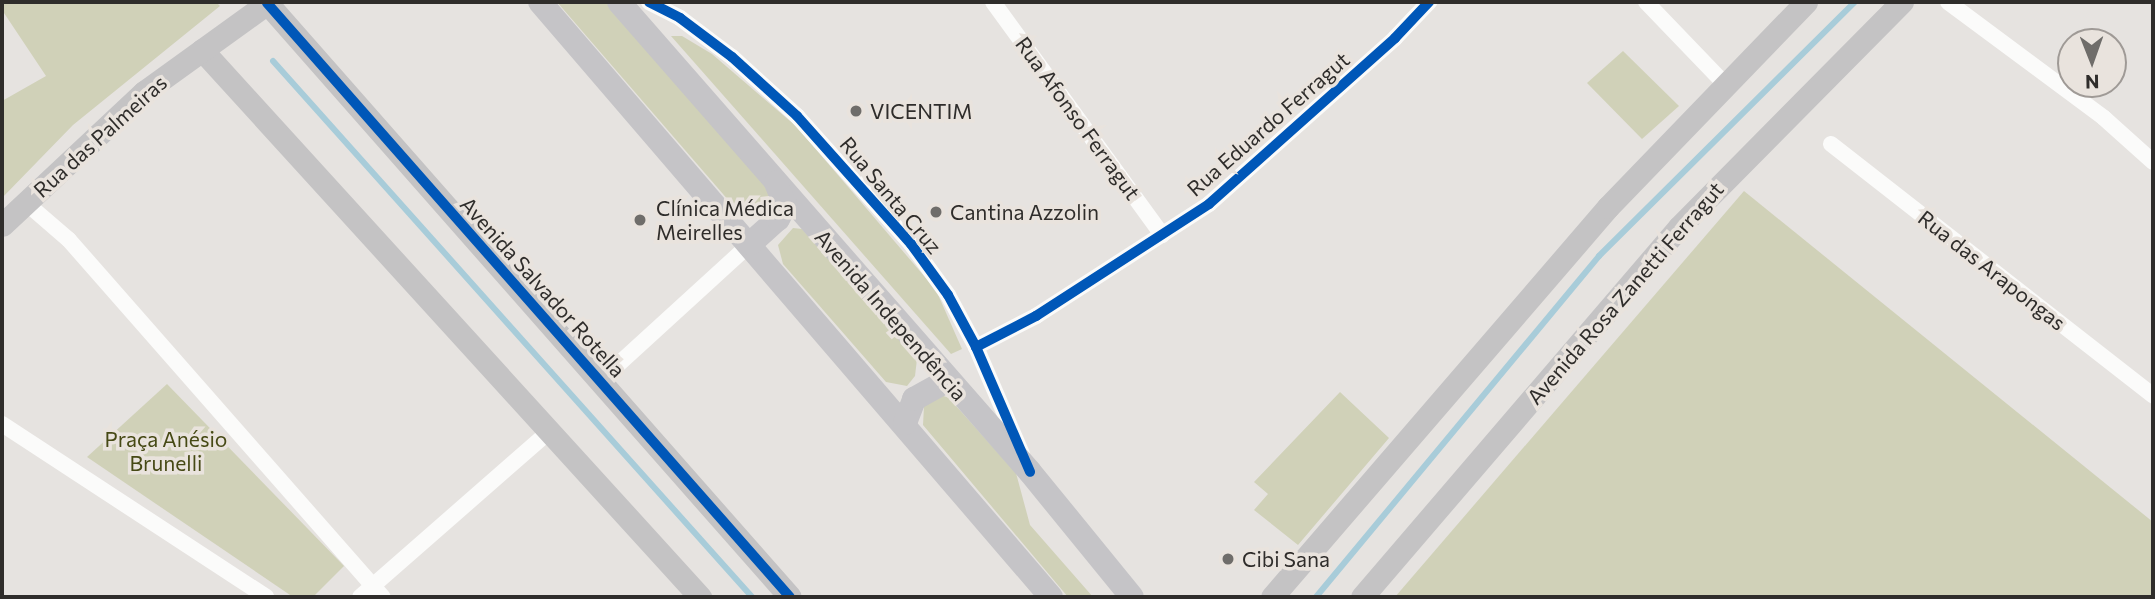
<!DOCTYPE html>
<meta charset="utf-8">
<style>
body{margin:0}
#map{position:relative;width:2155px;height:599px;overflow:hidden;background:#e6e3e0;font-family:Commissioner,sans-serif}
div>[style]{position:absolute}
.green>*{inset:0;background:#d0d1b8}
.stream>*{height:6px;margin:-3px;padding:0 3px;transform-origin:3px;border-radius:3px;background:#a8ccd9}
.street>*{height:16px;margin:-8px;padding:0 8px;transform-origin:8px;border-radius:8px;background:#fbfbfa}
.secondary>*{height:23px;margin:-11.5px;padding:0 11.5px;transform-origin:11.5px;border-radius:11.5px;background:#c4c3c4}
.primary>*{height:24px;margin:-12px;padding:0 12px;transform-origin:12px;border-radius:12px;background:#c5c4c7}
.cycleway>*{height:10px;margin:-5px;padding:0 5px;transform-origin:5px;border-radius:5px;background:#0057b8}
.dots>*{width:19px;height:19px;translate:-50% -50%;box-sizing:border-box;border:4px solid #e9e3dd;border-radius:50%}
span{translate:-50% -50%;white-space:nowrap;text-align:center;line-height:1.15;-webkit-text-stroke:7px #e9e3dd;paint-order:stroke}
.poi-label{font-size:21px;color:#2f2d2b}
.left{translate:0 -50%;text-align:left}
.street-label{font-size:21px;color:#2f2d2b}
.park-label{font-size:21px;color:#464915}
.frame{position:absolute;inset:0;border:4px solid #2f2d2b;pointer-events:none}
.north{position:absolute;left:2057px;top:28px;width:70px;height:70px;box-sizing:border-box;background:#e9e3dd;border:2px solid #9f9a96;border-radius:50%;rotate:179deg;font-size:19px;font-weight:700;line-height:28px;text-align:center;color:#2f2d2b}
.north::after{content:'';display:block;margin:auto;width:24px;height:32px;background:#6f6d6a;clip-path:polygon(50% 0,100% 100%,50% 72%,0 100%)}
</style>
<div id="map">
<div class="green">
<i style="clip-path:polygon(2px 2px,216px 2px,220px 6px,73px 125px,2px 198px,2px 101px,46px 76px,2px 10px)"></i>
<i style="clip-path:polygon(557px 2px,611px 2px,772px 191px,772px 210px,762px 219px,742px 216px)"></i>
<i style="clip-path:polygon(671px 36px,682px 36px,712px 54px,797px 127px,936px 290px,962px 349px,951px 354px)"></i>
<i style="clip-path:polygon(1623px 51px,1679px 106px,1642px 139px,1587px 83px)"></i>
<i style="clip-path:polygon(1744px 191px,2153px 522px,2153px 597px,1395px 597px)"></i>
<i style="clip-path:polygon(793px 228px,802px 229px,917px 359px,915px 376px,907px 386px,886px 382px,783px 264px,778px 245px)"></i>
<i style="clip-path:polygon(167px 384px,344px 566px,313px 597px,293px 597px,87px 457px)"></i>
<i style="clip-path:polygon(1340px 392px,1389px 438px,1298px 545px,1254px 510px,1268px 494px,1254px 482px)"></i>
<i style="clip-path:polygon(941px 395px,949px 398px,1016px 473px,1030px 525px,1093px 597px,1068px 597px,923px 425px,924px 406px)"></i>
</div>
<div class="stream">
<i style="left:273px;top:61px;width:719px;rotate:48.21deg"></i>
<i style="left:1316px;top:597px;width:443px;rotate:-50.3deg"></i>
<i style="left:1599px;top:256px;width:361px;rotate:-44.8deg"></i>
</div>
<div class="street">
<i style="left:649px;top:2px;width:35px;rotate:27deg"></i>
<i style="left:680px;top:18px;width:65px;rotate:36.9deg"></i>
<i style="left:732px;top:57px;width:88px;rotate:42.2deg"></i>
<i style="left:797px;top:116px;width:171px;rotate:48.3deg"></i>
<i style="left:911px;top:244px;width:63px;rotate:54deg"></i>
<i style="left:948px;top:295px;width:59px;rotate:61.7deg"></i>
<i style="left:976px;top:347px;width:116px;rotate:66.7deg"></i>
<i style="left:993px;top:2px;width:288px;rotate:54deg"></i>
<i style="left:1646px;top:2px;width:112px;rotate:46.1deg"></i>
<i style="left:1948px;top:2px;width:194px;rotate:36.6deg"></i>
<i style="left:2104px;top:118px;width:66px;rotate:41.9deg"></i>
<i style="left:1831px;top:144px;width:409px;rotate:38deg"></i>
<i style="left:25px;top:202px;width:58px;rotate:40.8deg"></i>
<i style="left:69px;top:240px;width:475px;rotate:48.7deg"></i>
<i style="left:976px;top:347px;width:68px;rotate:-27.3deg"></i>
<i style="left:1036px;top:316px;width:206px;rotate:-32.9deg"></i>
<i style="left:1209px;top:204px;width:249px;rotate:-41.7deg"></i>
<i style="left:1395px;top:38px;width:50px;rotate:-46.6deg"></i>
<i style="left:600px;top:381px;width:205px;rotate:-42.4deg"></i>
<i style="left:2px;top:424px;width:316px;rotate:33.2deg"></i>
<i style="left:360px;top:597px;width:254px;rotate:-41.2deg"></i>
</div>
<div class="secondary">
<i style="left:267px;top:3px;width:791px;rotate:48.64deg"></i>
<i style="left:202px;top:50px;width:740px;rotate:47.68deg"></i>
<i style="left:2px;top:225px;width:195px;rotate:-43.1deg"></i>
<i style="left:144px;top:92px;width:154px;rotate:-35.8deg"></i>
<i style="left:1272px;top:597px;width:515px;rotate:-49.25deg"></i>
<i style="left:1608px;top:207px;width:285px;rotate:-46deg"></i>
<i style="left:1362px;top:597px;width:487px;rotate:-49.4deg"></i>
<i style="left:1679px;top:227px;width:317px;rotate:-45.3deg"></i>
</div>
<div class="primary">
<i style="left:540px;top:2px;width:784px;rotate:49.34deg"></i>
<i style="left:619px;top:2px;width:624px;rotate:48.83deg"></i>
<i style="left:1030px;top:472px;width:161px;rotate:50.8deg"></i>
<i style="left:751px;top:243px;width:36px;rotate:-42deg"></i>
<i style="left:778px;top:219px;width:16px;rotate:-63deg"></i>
<i style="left:785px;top:205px;width:24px;rotate:-112deg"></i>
<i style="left:905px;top:423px;width:26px;rotate:-69deg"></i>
<i style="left:914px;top:399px;width:38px;rotate:-29deg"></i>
</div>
<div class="cycleway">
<i style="left:649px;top:2px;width:35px;rotate:27deg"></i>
<i style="left:680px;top:18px;width:65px;rotate:36.9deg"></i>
<i style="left:732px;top:57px;width:88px;rotate:42.2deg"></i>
<i style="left:797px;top:116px;width:171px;rotate:48.3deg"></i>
<i style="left:911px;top:244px;width:63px;rotate:54deg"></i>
<i style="left:948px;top:295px;width:59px;rotate:61.7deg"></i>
<i style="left:976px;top:347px;width:136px;rotate:66.6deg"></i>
<i style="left:267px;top:3px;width:791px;rotate:48.64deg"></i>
<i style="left:976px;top:347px;width:68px;rotate:-27.3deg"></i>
<i style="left:1036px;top:316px;width:206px;rotate:-32.9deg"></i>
<i style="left:1209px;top:204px;width:249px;rotate:-41.7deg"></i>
<i style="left:1395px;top:38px;width:50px;rotate:-46.6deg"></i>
</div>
<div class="dots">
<i style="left:856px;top:111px;background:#6f6d6a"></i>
<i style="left:936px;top:212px;background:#6f6d6a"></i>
<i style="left:640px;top:220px;background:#6f6d6a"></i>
<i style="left:1228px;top:559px;background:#6f6d6a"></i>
</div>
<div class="poi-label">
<span class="left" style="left:870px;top:111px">VICENTIM</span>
<span class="left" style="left:656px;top:220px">Clínica Médica<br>Meirelles</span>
<span class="left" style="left:950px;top:212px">Cantina Azzolin</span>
<span class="left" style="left:1242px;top:559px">Cibi Sana</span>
</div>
<div class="street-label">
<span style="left:1078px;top:118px;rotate:54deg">Rua Afonso Ferragut</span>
<span style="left:1268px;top:124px;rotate:-41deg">Rua Eduardo Ferragut</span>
<span style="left:100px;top:136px;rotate:-42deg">Rua das Palmeiras</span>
<span style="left:891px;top:195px;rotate:50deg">Rua Santa Cruz</span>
<span style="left:1992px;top:270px;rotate:38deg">Rua das Arapongas</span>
<span style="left:543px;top:287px;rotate:48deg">Avenida Salvador Rotella</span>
<span style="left:1625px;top:293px;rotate:-49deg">Avenida Rosa Zanetti Ferragut</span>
<span style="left:891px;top:315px;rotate:49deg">Avenida Independência</span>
</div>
<div class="park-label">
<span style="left:166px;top:451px">Praça Anésio<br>Brunelli</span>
</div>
<div class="frame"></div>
<div class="north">N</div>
</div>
